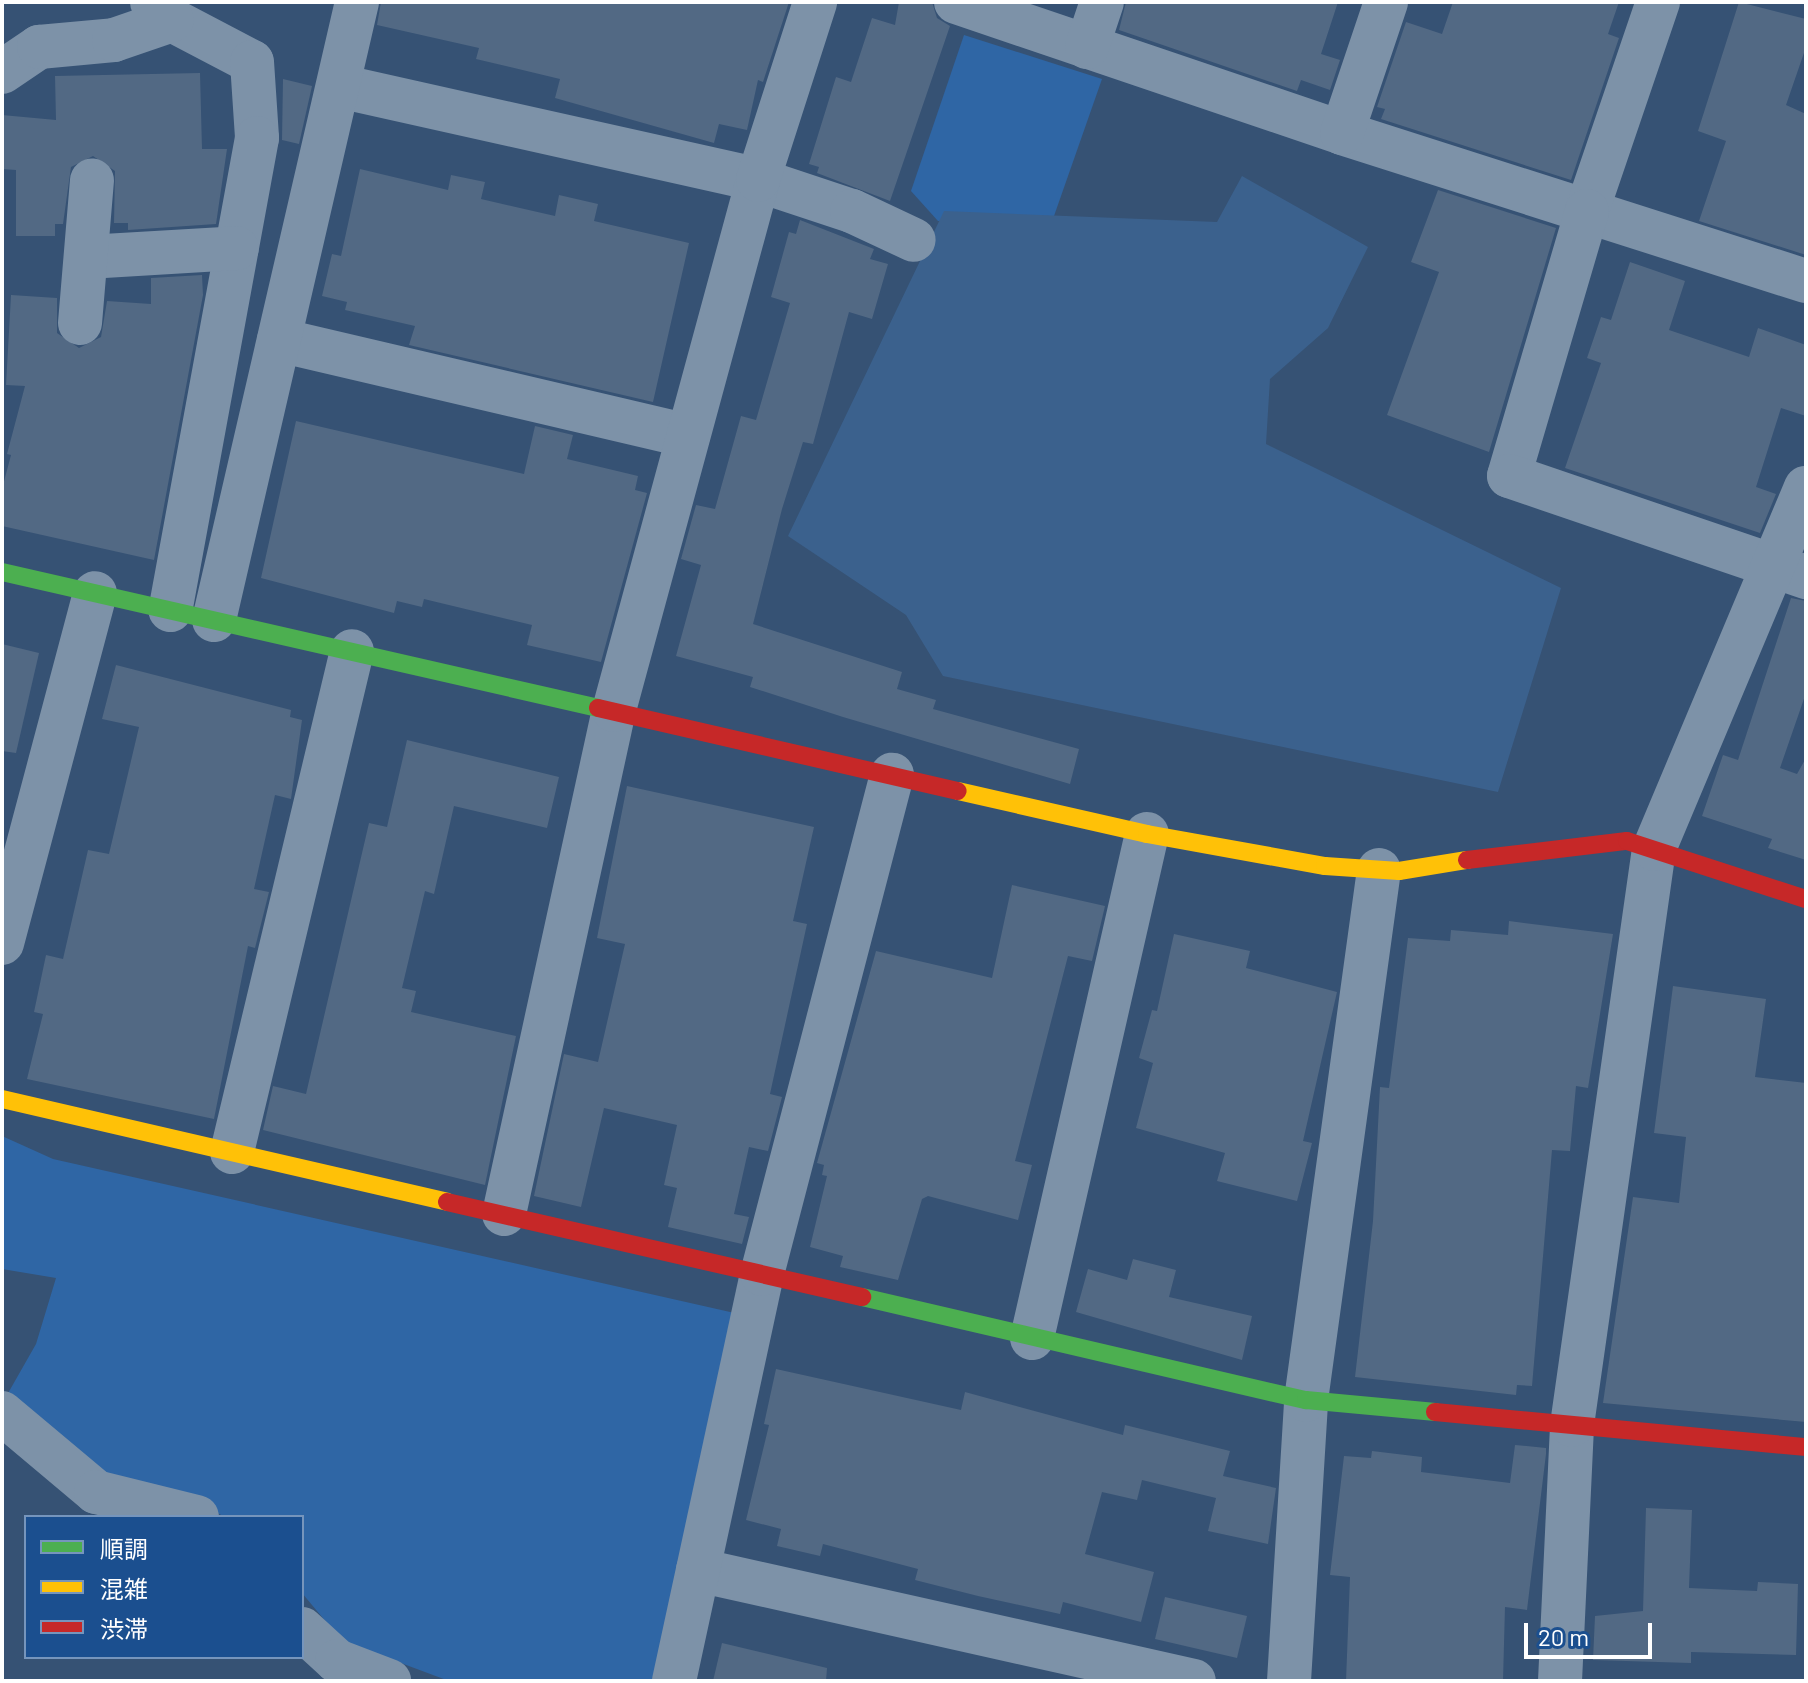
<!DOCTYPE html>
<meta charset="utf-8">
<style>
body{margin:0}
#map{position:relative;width:1808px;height:1683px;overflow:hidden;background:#365274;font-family:Barlow,"Noto Sans JP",sans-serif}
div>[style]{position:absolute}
.green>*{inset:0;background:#2f66a5}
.water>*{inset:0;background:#3b618d}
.building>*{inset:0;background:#526984}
.street>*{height:44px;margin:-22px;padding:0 22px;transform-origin:22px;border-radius:22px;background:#7d92a8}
.fast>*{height:18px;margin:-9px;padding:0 9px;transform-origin:9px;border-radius:9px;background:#4caf50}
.slow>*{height:18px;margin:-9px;padding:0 9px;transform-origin:9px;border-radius:9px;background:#ffc107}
.jam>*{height:18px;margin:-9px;padding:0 9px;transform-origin:9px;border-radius:9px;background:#c62828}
span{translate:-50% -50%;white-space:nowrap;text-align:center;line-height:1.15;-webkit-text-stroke:8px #1b4f8f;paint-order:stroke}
.frame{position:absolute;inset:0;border:4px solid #fff;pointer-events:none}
.legend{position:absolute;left:24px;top:1515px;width:280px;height:144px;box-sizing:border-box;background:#1b4f8f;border:2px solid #7695bc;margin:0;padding:10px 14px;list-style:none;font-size:24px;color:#fff}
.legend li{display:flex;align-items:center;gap:16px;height:40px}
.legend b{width:40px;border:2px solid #7695bc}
.scale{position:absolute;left:1524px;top:1623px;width:128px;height:36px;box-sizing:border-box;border:4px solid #fff;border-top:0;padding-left:10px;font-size:24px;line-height:28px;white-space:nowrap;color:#fff;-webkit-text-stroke:6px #1b4f8f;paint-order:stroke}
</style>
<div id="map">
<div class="green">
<i style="clip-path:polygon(964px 35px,1102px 79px,1054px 216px,938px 221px,911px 191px)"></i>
<i style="clip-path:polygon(2px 1136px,53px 1159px,739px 1314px,652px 1681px,449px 1681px,342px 1641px,302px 1593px,302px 1517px,225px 1517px,191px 1499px,103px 1482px,7px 1395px,36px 1344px,56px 1278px,2px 1269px)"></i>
</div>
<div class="water">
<i style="clip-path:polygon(1242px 176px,1368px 247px,1328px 328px,1270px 379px,1266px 444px,1561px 588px,1498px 792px,943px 676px,906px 615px,788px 536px,944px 211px,1217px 222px)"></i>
</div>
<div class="building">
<i style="clip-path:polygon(381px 2px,789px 2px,763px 82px,758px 80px,747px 130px,719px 124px,714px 143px,555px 98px,560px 79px,476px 59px,479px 48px,377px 25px)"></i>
<i style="clip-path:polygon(899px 2px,932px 2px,937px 18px,950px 26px,890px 201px,817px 173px,819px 167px,809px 164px,836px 77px,851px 82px,872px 18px,895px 25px)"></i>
<i style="clip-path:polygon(1126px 2px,1338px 2px,1321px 54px,1340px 60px,1330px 90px,1301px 80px,1297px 91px,1119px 30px)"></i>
<i style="clip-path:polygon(1453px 2px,1619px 2px,1608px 34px,1619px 38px,1571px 180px,1381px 119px,1385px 109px,1377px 107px,1406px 22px,1442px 34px)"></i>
<i style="clip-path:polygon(1739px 2px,1806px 19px,1806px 47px,1786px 105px,1806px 114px,1806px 255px,1699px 221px,1726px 141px,1698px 131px)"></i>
<i style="clip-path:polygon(200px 73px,202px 149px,227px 149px,216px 224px,128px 230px,128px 223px,114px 223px,115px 171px,93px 156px,71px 167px,63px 224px,55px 224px,55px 236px,16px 236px,16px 170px,2px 169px,2px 115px,56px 120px,55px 76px)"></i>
<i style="clip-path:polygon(283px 79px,312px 86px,299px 144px,282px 140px)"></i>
<i style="clip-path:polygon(360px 169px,448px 190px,451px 175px,485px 182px,481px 199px,555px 216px,559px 195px,598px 204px,594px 221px,689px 243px,653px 402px,409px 345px,415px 326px,345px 310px,347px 302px,322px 296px,332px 254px,341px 256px)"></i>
<i style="clip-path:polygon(1438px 190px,1556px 228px,1489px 452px,1387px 415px,1439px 272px,1411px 262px)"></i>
<i style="clip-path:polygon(800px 220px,874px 249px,870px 259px,888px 264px,872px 319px,849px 312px,813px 444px,803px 442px,782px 509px,753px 624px,902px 672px,897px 689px,936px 700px,933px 709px,1079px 749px,1070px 784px,843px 717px,750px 687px,753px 677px,676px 656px,701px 565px,681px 559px,696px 505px,715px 509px,741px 416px,756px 420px,790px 303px,771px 297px,789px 232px,796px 234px)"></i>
<i style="clip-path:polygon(1630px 262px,1685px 281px,1669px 330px,1749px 357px,1758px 328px,1806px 345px,1806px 416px,1781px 408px,1756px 487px,1776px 494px,1760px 533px,1565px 468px,1601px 363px,1587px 358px,1601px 317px,1611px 320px)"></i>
<i style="clip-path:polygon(202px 275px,203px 295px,154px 560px,2px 526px,2px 489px,11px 455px,7px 454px,25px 386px,6px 385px,11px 295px,57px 298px,57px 333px,79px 348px,101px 337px,107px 301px,151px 304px,151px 278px)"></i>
<i style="clip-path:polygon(296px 421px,524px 474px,535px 426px,573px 435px,567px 459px,638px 476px,635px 490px,647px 493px,601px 662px,527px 645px,532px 625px,424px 599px,422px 607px,397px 601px,394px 613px,261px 578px)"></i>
<i style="clip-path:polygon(1791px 598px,1806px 601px,1806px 693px,1780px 768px,1797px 774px,1806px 758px,1806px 860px,1768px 848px,1772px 839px,1702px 816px,1723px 755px,1738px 760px)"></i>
<i style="clip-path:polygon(2px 644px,39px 653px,16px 753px,2px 751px)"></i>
<i style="clip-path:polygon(116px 665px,291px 710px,290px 717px,302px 720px,291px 799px,275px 795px,254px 889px,269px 892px,255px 948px,248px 946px,214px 1119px,27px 1079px,43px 1014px,34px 1012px,46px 955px,63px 959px,88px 850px,109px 854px,139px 727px,102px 719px)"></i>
<i style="clip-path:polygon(407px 740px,559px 777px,547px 828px,454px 806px,434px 894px,425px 891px,402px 988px,416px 991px,411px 1012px,516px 1036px,485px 1185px,263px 1130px,273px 1086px,306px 1094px,369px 823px,387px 827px)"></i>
<i style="clip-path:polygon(627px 786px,814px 827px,793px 921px,807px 924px,770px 1094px,782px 1097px,768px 1151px,749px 1147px,734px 1214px,749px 1217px,742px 1244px,668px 1227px,677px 1188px,664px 1185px,677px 1125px,604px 1108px,581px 1207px,534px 1196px,564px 1054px,598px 1062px,625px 944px,597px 938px)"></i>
<i style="clip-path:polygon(1012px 885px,1105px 906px,1092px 961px,1068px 956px,1015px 1161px,1032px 1165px,1018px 1220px,928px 1196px,922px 1199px,898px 1280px,840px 1267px,843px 1256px,810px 1247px,827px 1176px,822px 1175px,824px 1165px,817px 1163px,876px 951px,992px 978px)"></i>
<i style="clip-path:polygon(1509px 921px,1613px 934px,1588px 1088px,1576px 1086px,1570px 1151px,1552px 1150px,1532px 1386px,1517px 1385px,1516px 1395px,1355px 1377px,1373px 1221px,1380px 1087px,1389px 1088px,1408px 938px,1450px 941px,1451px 930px,1508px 935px)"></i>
<i style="clip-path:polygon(1174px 934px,1250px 951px,1246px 968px,1337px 992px,1303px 1141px,1312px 1143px,1297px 1201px,1217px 1181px,1225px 1153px,1136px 1128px,1153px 1063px,1139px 1058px,1152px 1010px,1157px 1011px)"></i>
<i style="clip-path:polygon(1673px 986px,1766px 999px,1755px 1077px,1806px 1083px,1806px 1422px,1603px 1403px,1633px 1197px,1679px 1203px,1686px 1137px,1654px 1133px)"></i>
<i style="clip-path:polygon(1133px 1259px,1176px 1270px,1169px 1297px,1252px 1316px,1242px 1360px,1076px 1312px,1088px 1269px,1127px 1280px)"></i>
<i style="clip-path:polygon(776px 1369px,961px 1410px,965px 1392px,1123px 1435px,1125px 1425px,1230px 1451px,1223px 1476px,1276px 1488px,1268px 1544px,1208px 1531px,1216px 1498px,1142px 1480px,1137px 1500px,1102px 1492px,1085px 1554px,1154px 1572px,1141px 1622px,1063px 1602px,1060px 1614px,978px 1596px,915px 1580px,918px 1569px,823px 1544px,820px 1556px,777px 1546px,781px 1529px,746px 1520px,769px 1425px,764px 1424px)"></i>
<i style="clip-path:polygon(1515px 1445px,1546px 1448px,1546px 1454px,1527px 1610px,1505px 1607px,1503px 1681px,1346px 1681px,1350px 1577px,1330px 1575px,1344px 1456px,1371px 1458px,1372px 1451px,1422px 1457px,1421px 1472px,1510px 1483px)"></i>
<i style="clip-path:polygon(1646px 1508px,1692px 1510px,1689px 1588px,1757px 1591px,1758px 1582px,1798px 1584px,1796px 1655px,1691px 1652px,1691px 1663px,1593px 1660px,1595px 1616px,1643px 1611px)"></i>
<i style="clip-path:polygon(1165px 1597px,1247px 1616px,1237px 1658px,1155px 1639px)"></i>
<i style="clip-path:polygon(722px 1643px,827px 1668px,826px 1681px,713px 1681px)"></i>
</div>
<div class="street">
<i style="left:152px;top:2px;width:27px;rotate:42deg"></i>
<i style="left:172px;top:20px;width:90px;rotate:27.7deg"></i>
<i style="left:252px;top:62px;width:76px;rotate:86.2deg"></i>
<i style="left:257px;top:138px;width:480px;rotate:100.4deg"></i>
<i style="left:956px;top:2px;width:408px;rotate:18.7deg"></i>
<i style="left:1342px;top:133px;width:487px;rotate:17.7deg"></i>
<i style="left:1658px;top:2px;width:221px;rotate:108.8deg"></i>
<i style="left:1587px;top:211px;width:276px;rotate:106.4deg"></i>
<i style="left:1509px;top:476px;width:314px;rotate:18.8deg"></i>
<i style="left:1087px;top:47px;width:47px;rotate:-71.6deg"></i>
<i style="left:2px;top:72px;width:45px;rotate:-34deg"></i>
<i style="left:39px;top:47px;width:75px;rotate:-5.3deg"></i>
<i style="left:114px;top:40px;width:61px;rotate:-19deg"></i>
<i style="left:339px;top:86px;width:429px;rotate:12.6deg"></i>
<i style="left:758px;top:180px;width:99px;rotate:18.3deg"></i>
<i style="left:852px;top:211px;width:68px;rotate:25.1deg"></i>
<i style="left:1342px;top:133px;width:138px;rotate:-71.4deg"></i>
<i style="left:87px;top:257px;width:150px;rotate:-3.4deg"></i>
<i style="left:80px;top:323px;width:143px;rotate:-85.2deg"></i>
<i style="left:279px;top:340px;width:420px;rotate:13.2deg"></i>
<i style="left:214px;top:620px;width:634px;rotate:-76.97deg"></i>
<i style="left:2px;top:943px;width:362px;rotate:-75.1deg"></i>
<i style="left:232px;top:1152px;width:515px;rotate:-76.53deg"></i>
<i style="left:504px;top:1214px;width:516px;rotate:-77.69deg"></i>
<i style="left:614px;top:710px;width:549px;rotate:-74.8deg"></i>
<i style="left:758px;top:180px;width:187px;rotate:-72.2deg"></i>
<i style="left:1032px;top:1338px;width:517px;rotate:-77.15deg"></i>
<i style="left:2px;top:1413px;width:123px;rotate:40deg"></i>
<i style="left:96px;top:1492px;width:104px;rotate:13.9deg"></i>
<i style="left:698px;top:1570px;width:508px;rotate:12.61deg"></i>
<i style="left:302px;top:1629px;width:47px;rotate:42.4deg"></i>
<i style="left:337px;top:1661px;width:56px;rotate:21deg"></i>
<i style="left:674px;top:1681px;width:416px;rotate:-77.8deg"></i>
<i style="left:762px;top:1274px;width:516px;rotate:-75.4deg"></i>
<i style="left:1289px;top:1681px;width:282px;rotate:-86.5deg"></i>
<i style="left:1306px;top:1400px;width:535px;rotate:-82.16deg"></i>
<i style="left:1560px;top:1681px;width:256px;rotate:-87.3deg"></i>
<i style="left:1572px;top:1425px;width:582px;rotate:-81.9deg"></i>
<i style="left:1654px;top:849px;width:392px;rotate:-67.2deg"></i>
</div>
<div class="fast">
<i style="left:2px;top:572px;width:611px;rotate:12.85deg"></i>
<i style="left:862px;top:1297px;width:456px;rotate:13.1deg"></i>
<i style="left:1306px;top:1400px;width:130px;rotate:5.3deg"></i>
</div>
<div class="slow">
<i style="left:958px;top:791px;width:194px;rotate:12.8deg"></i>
<i style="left:1147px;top:834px;width:181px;rotate:10.2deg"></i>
<i style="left:1325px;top:866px;width:74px;rotate:3.9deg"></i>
<i style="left:1399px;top:871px;width:69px;rotate:-9.2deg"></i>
<i style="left:2px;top:1099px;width:457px;rotate:13deg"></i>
</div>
<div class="jam">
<i style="left:598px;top:708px;width:369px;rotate:13deg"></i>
<i style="left:1467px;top:860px;width:161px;rotate:-6.8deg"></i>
<i style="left:1627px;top:841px;width:188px;rotate:18deg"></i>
<i style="left:447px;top:1202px;width:426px;rotate:12.9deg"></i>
<i style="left:1435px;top:1412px;width:373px;rotate:5.4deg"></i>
</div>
<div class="frame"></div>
<ul class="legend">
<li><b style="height:10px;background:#4caf50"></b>順調</li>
<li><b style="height:10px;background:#ffc107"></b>混雑</li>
<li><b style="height:10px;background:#c62828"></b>渋滞</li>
</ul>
<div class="scale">20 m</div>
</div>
